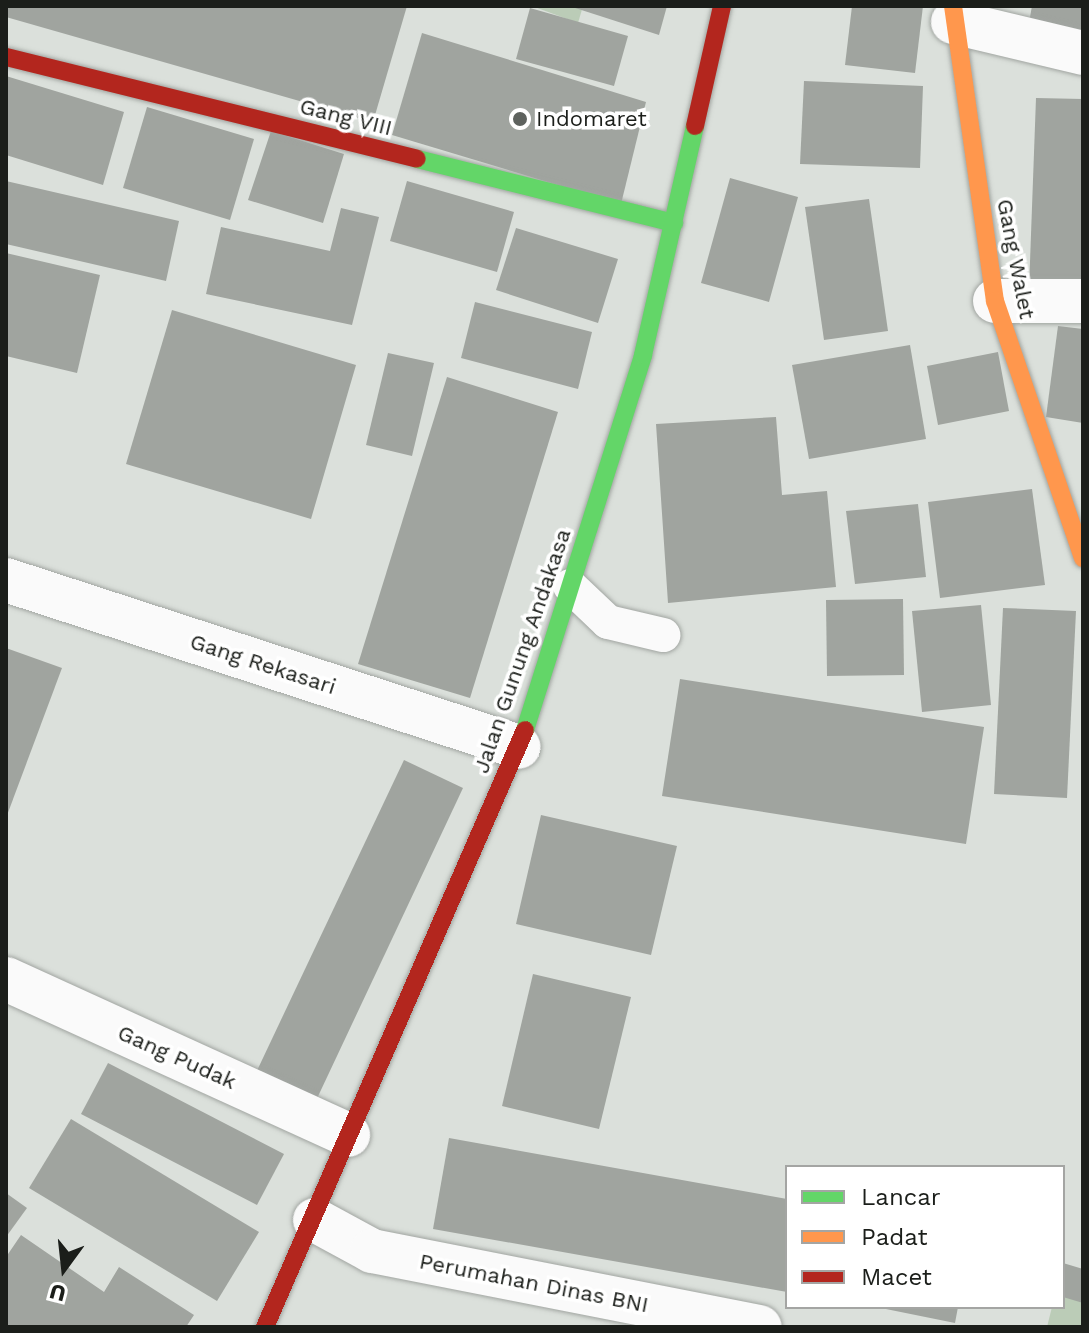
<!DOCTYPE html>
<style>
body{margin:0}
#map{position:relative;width:1089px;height:1333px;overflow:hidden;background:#dbe0db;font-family:"Work Sans",sans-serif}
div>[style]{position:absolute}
.green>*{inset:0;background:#bbccb7}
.building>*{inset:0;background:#a0a49f}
.roads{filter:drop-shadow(0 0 2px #a1a5a1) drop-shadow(0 0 2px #a1a5a1)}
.lane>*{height:34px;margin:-17px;padding:0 17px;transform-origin:17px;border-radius:17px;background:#fafafa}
.street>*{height:44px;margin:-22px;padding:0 22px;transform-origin:22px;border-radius:22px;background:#fafafa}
.fast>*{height:18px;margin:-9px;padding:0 9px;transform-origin:9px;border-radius:9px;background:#63d668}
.slow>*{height:18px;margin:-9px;padding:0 9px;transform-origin:9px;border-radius:9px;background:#ff974d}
.jam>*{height:18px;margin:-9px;padding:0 9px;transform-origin:9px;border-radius:9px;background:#b3261e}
.dots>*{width:22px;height:22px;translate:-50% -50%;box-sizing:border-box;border:4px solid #fff;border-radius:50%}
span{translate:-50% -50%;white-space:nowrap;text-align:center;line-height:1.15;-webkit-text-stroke:7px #fff;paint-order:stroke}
.street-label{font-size:22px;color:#1b1e1a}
.poi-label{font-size:22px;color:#1b1e1a}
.left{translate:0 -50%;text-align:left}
.frame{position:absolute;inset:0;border:8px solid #1b1e1a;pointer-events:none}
.legend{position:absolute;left:785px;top:1165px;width:280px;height:144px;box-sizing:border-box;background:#fff;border:2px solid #a4a5a3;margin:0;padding:10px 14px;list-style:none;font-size:24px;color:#1b1e1a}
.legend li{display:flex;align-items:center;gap:16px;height:40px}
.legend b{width:40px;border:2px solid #a4a5a3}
.north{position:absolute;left:24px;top:1229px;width:80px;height:80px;-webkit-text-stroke:6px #fff;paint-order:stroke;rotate:195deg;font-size:22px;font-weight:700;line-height:32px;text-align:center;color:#1b1e1a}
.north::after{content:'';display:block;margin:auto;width:28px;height:36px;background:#1b1e1a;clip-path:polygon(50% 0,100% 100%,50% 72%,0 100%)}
</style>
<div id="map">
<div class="green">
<i style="clip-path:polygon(532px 6px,583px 6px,578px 23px)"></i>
<i style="clip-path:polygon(1063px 1268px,1083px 1273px,1083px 1327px,1047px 1327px,1052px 1307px,1063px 1307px)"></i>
</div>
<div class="building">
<i style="clip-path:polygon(6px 6px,407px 6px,373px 122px,6px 17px)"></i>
<i style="clip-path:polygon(569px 6px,667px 6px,659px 35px)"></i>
<i style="clip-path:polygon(852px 6px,923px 6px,915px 73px,845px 65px)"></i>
<i style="clip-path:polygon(1032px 6px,1083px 6px,1083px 39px,1028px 28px)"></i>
<i style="clip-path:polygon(530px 8px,628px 36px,614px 86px,516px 59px)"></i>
<i style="clip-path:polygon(422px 33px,646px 102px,621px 204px,392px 135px)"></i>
<i style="clip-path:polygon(6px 76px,124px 112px,103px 185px,6px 155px)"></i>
<i style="clip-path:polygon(804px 81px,923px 86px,920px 168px,800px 164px)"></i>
<i style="clip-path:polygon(1036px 98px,1083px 99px,1083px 292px,1029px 289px)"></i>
<i style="clip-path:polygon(147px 107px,254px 139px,230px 220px,123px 188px)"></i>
<i style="clip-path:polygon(271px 131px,344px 154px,323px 223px,248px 200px)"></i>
<i style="clip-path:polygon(730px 178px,798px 197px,769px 302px,701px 283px)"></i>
<i style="clip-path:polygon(6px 181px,179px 221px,166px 281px,6px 244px)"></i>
<i style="clip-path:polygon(407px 181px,514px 212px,497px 272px,390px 241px)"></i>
<i style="clip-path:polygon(869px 199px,888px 331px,824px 340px,805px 207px)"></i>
<i style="clip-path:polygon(341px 208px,379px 217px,352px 325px,206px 294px,221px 227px,330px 251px)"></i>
<i style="clip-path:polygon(516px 228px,618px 259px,598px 323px,496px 290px)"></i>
<i style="clip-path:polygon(6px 253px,100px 275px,77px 373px,6px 356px)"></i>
<i style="clip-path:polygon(475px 302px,592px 332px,578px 389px,461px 358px)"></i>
<i style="clip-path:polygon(172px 310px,356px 365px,311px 519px,126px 464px)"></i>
<i style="clip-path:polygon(1058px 326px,1083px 329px,1083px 423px,1046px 417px)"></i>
<i style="clip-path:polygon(910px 345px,926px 439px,809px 459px,792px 365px)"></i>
<i style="clip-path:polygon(998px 352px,1009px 411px,938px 425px,927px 366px)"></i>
<i style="clip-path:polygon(388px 353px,434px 363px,412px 456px,366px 445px)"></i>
<i style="clip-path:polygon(447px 377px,558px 412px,470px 698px,358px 664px)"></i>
<i style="clip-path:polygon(776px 417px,782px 495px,827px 491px,836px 587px,668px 603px,656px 424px)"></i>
<i style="clip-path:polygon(1032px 489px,1045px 585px,940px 598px,928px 502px)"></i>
<i style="clip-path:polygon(918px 504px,926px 577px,855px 584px,846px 511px)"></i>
<i style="clip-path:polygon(903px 599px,904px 675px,827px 676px,826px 600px)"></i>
<i style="clip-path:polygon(981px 605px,991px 705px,922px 712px,912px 611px)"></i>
<i style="clip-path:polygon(1003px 608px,1076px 611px,1067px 798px,994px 794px)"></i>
<i style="clip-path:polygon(6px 648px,62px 668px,6px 818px)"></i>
<i style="clip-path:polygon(680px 679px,984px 727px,966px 844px,662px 796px)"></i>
<i style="clip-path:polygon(404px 760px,463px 788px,313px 1107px,253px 1079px)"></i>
<i style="clip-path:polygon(541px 815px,677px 846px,651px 955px,516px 924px)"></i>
<i style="clip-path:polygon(533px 974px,631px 997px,599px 1129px,502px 1106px)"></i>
<i style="clip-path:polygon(108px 1063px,284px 1154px,257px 1205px,81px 1114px)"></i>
<i style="clip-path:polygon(71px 1119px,259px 1232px,217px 1301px,29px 1188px)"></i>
<i style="clip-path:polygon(449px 1138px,787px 1199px,787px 1292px,433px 1229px)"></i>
<i style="clip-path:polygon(6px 1193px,27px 1208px,6px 1237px)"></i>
<i style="clip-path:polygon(21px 1235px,104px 1292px,119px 1267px,194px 1315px,186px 1327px,6px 1327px,6px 1257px)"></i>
<i style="clip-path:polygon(1063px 1263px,1083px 1269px,1083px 1303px,1063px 1297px)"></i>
<i style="clip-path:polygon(876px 1307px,958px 1307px,955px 1323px)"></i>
</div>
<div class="roads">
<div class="lane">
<i style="left:570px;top:586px;width:52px;rotate:43.5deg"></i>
<i style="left:608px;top:622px;width:57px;rotate:13.3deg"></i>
</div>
<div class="street">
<i style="left:953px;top:22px;width:134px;rotate:13.4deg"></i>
<i style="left:995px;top:301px;width:88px"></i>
<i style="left:6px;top:580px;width:539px;rotate:18.03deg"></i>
<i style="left:6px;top:979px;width:376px;rotate:24.5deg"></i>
<i style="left:315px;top:1220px;width:65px;rotate:28.5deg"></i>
<i style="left:372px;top:1251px;width:395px;rotate:11.1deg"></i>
</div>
<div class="fast">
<i style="left:417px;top:159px;width:265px;rotate:14deg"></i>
<i style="left:525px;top:730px;width:393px;rotate:-72.5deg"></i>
<i style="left:643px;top:355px;width:235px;rotate:-77.2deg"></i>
</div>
<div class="slow">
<i style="left:953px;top:6px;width:298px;rotate:81.9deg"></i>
<i style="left:995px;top:301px;width:272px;rotate:71.1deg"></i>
</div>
<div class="jam">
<i style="left:6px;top:57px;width:423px;rotate:13.9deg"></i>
<i style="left:695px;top:126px;width:123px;rotate:-77.3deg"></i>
<i style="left:265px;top:1327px;width:651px;rotate:-66.47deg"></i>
</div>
</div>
<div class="dots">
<i style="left:520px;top:119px;background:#5e625e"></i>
</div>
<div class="street-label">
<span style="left:346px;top:117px;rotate:14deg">Gang VIII</span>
<span style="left:1016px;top:259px;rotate:79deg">Gang Walet</span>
<span style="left:522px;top:651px;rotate:-71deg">Jalan Gunung Andakasa</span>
<span style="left:263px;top:664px;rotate:18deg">Gang Rekasari</span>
<span style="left:177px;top:1057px;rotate:24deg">Gang Pudak</span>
<span style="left:534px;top:1283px;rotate:11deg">Perumahan Dinas BNI</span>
</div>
<div class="poi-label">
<span class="left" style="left:536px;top:119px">Indomaret</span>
</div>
<div class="frame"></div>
<ul class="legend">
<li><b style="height:10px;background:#63d668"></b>Lancar</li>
<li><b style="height:10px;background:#ff974d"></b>Padat</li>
<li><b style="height:10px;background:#b3261e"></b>Macet</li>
</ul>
<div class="north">U</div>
</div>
